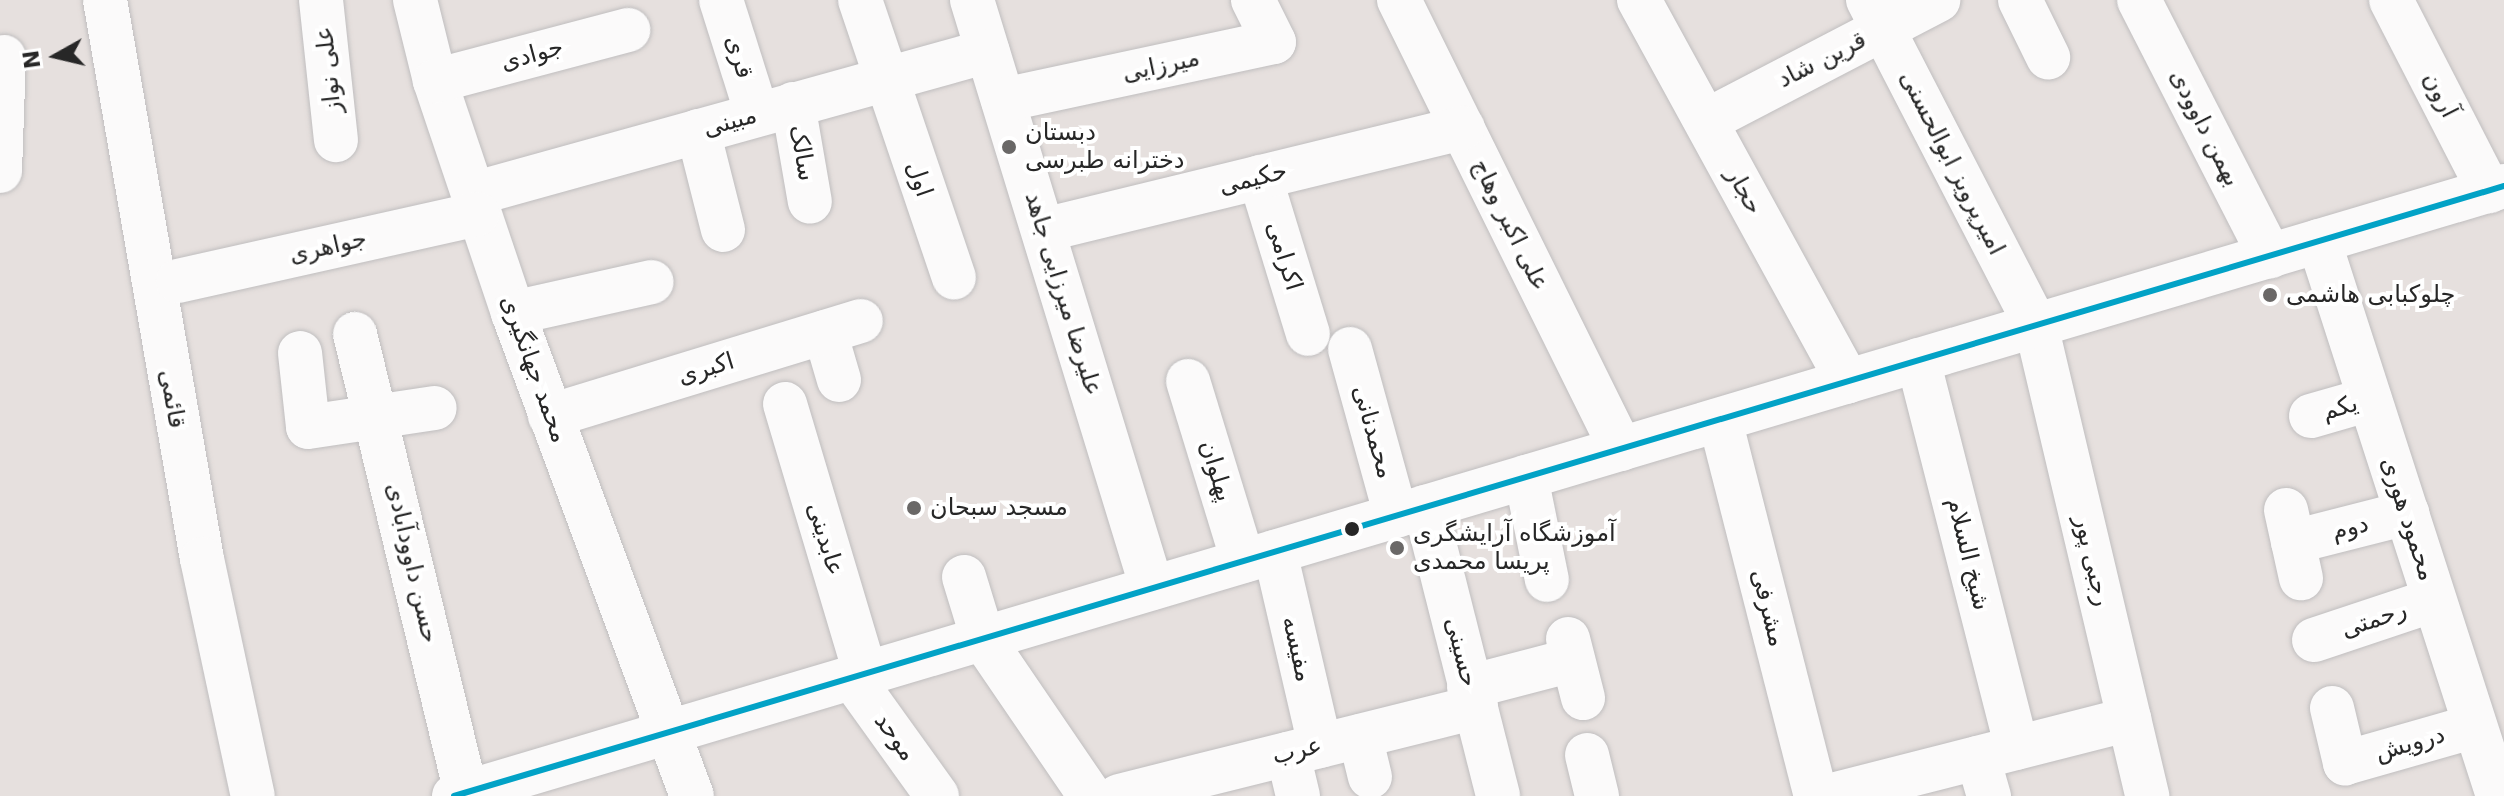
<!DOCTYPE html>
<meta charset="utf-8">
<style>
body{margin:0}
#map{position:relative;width:2504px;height:796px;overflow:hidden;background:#e6e0de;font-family:"DejaVu Sans",Vazirmatn,sans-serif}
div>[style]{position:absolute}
.roads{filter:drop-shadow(0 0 2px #c0bebf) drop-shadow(0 0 2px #c0bebf)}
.minor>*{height:44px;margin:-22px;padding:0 22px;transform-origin:22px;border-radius:22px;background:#fbfafa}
.bus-1>*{height:6px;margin:-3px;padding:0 3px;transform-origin:3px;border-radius:3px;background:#02a2c6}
.dots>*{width:22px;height:22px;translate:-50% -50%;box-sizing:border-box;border:4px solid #fff;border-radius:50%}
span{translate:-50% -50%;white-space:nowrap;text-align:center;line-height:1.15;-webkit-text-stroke:8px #fff;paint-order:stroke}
.street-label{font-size:24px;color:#272727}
.poi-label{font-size:24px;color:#272727}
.left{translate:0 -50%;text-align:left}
.north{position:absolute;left:16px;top:16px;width:80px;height:80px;-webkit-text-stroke:6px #fff;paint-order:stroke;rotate:262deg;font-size:22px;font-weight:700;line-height:32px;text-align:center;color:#272727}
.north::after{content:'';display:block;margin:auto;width:28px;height:36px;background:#272727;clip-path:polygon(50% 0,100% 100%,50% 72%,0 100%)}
</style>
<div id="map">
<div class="roads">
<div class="minor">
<i style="left:105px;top:0;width:567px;rotate:80.16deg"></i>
<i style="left:202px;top:559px;width:242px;rotate:77.9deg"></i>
<i style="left:321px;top:0;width:141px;rotate:83.9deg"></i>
<i style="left:415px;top:0;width:83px;rotate:76.1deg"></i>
<i style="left:435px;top:81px;width:245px;rotate:71.4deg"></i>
<i style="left:513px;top:313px;width:515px;rotate:69.67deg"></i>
<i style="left:721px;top:0;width:120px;rotate:72.5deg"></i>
<i style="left:860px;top:0;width:293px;rotate:71.3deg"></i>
<i style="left:972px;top:0;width:615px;rotate:72.98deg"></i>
<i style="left:1399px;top:0;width:501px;rotate:63.69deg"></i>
<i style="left:1639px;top:0;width:435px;rotate:61.3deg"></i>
<i style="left:1868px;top:0;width:366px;rotate:62.7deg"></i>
<i style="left:2036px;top:325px;width:484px;rotate:76.7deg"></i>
<i style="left:2020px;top:0;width:64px;rotate:63.8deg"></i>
<i style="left:2139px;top:0;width:288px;rotate:62.9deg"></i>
<i style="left:2391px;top:0;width:215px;rotate:62.8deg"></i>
<i style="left:435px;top:81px;width:200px;rotate:-14.8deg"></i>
<i style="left:1003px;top:100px;width:277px;rotate:-12.1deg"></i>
<i style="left:1274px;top:42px;width:47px;rotate:-116.6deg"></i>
<i style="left:793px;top:104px;width:99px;rotate:80.2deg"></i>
<i style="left:1706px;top:121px;width:262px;rotate:-27.5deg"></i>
<i style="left:698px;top:131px;width:102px;rotate:75.8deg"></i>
<i style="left:0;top:171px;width:114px;rotate:-88deg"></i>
<i style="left:1260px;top:177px;width:164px;rotate:73deg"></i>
<i style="left:473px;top:194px;width:534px;rotate:-15.52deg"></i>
<i style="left:1044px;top:230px;width:431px;rotate:-13.7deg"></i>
<i style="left:2319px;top:241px;width:583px;rotate:72.12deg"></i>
<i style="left:178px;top:281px;width:307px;rotate:-12.6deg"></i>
<i style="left:513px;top:313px;width:142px;rotate:-12.6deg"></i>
<i style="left:825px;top:332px;width:50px;rotate:73.7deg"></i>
<i style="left:355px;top:334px;width:471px;rotate:76.4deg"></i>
<i style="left:1350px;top:349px;width:173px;rotate:74.6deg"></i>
<i style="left:300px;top:353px;width:74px;rotate:83.8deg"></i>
<i style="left:308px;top:427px;width:128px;rotate:-8.5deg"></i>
<i style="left:1918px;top:360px;width:400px;rotate:75.7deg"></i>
<i style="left:1188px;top:381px;width:188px;rotate:73deg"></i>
<i style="left:785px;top:404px;width:283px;rotate:73.4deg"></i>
<i style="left:550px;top:416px;width:325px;rotate:-17deg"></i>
<i style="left:2311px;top:416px;width:61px;rotate:-16.1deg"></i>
<i style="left:1720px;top:420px;width:388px;rotate:75.7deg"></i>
<i style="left:1526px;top:477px;width:105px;rotate:78.5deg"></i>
<i style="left:1425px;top:507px;width:298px;rotate:75.8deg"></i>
<i style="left:2286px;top:510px;width:70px;rotate:77.6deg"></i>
<i style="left:2293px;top:542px;width:118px;rotate:-14.3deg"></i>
<i style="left:1275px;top:552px;width:199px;rotate:76.9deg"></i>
<i style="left:964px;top:577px;width:65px;rotate:73deg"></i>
<i style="left:983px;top:639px;width:190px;rotate:55.7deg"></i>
<i style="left:1568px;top:639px;width:61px;rotate:75.7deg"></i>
<i style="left:2314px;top:640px;width:126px;rotate:-18.4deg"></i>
<i style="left:853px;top:679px;width:144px;rotate:54.3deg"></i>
<i style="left:1469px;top:687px;width:107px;rotate:-14.6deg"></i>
<i style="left:2332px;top:708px;width:57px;rotate:76.7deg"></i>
<i style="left:2345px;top:763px;width:135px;rotate:-15.9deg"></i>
<i style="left:1360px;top:736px;width:42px;rotate:76.3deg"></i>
<i style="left:1288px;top:754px;width:43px;rotate:76.6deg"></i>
<i style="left:1587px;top:755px;width:42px;rotate:76.3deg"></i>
<i style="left:1978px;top:758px;width:40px;rotate:74deg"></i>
<i style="left:454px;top:796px;width:2139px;rotate:-16.57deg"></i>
<i style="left:1119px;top:796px;width:368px;rotate:-14deg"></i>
<i style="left:1828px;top:796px;width:311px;rotate:-14.3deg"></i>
</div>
</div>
<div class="bus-1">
<i style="left:454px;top:796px;width:2139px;rotate:-16.57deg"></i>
</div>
<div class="dots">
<i style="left:1009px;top:147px;background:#6a6867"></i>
<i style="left:2270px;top:295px;background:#6a6867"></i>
<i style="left:914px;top:508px;background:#6a6867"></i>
<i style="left:1352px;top:529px;background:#272727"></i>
<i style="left:1397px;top:548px;background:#6a6867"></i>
</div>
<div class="street-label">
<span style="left:532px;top:55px;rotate:-15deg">جوادی</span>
<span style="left:739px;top:57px;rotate:73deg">قری</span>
<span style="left:1822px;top:60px;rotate:-27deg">قرین شاد</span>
<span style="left:1161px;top:66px;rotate:-12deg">میرزایی</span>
<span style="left:329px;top:70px;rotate:-96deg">علی نواز</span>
<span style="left:2440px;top:95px;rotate:63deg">آرون</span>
<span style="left:730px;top:122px;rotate:-16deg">مبینی</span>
<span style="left:2205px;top:128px;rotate:63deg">بهمن داوودی</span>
<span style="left:802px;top:153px;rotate:80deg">سالک</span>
<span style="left:1952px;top:163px;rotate:63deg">امیرپرویز ابوالحسنی</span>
<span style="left:919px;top:179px;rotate:71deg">اول</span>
<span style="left:1253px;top:179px;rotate:-14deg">حکیمی</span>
<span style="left:1744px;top:191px;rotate:61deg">حجار</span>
<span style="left:1510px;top:225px;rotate:64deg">علی اکبر وهاج</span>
<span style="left:328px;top:247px;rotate:-13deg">جواهری</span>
<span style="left:1284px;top:256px;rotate:73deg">اکرامی</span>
<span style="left:1063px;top:294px;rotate:73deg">علیرضا میرزایی جاهد</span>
<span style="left:534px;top:369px;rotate:70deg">محمد جهانگیری</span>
<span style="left:706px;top:369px;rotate:-17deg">اکبری</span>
<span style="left:172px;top:399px;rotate:80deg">قائمی</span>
<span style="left:2340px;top:408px;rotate:-16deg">یکم</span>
<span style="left:1373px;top:432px;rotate:74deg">محمدنانی</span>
<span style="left:1216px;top:471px;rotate:73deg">پهلوان</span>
<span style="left:2408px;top:519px;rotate:72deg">محمود هوری</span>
<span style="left:2350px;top:528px;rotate:-15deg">دوم</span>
<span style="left:825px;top:539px;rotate:73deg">عابدینی</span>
<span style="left:1968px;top:554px;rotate:76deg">شیخ السلام</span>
<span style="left:2092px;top:561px;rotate:77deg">رجبی پور</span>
<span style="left:412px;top:563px;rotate:77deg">حسن داوودآبادی</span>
<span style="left:1768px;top:608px;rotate:76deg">مشرفی</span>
<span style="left:2374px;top:620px;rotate:-19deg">رحمتی</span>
<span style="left:1297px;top:649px;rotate:77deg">مفیسه</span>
<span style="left:1461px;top:652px;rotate:76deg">حسینی</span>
<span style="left:895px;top:737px;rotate:54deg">موحد</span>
<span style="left:2410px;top:744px;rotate:-16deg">درویش</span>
<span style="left:1297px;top:751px;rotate:-14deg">عرب</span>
</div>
<div class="poi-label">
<span class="left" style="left:1025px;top:147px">دبستان<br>دخترانه طبرسی</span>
<span class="left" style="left:2286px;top:295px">چلوکبابی هاشمی</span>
<span class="left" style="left:930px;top:508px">مسجد سبحان</span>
<span class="left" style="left:1413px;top:548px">آموزشگاه آرایشگری<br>پریسا محمدی</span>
</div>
<div class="north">N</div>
</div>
